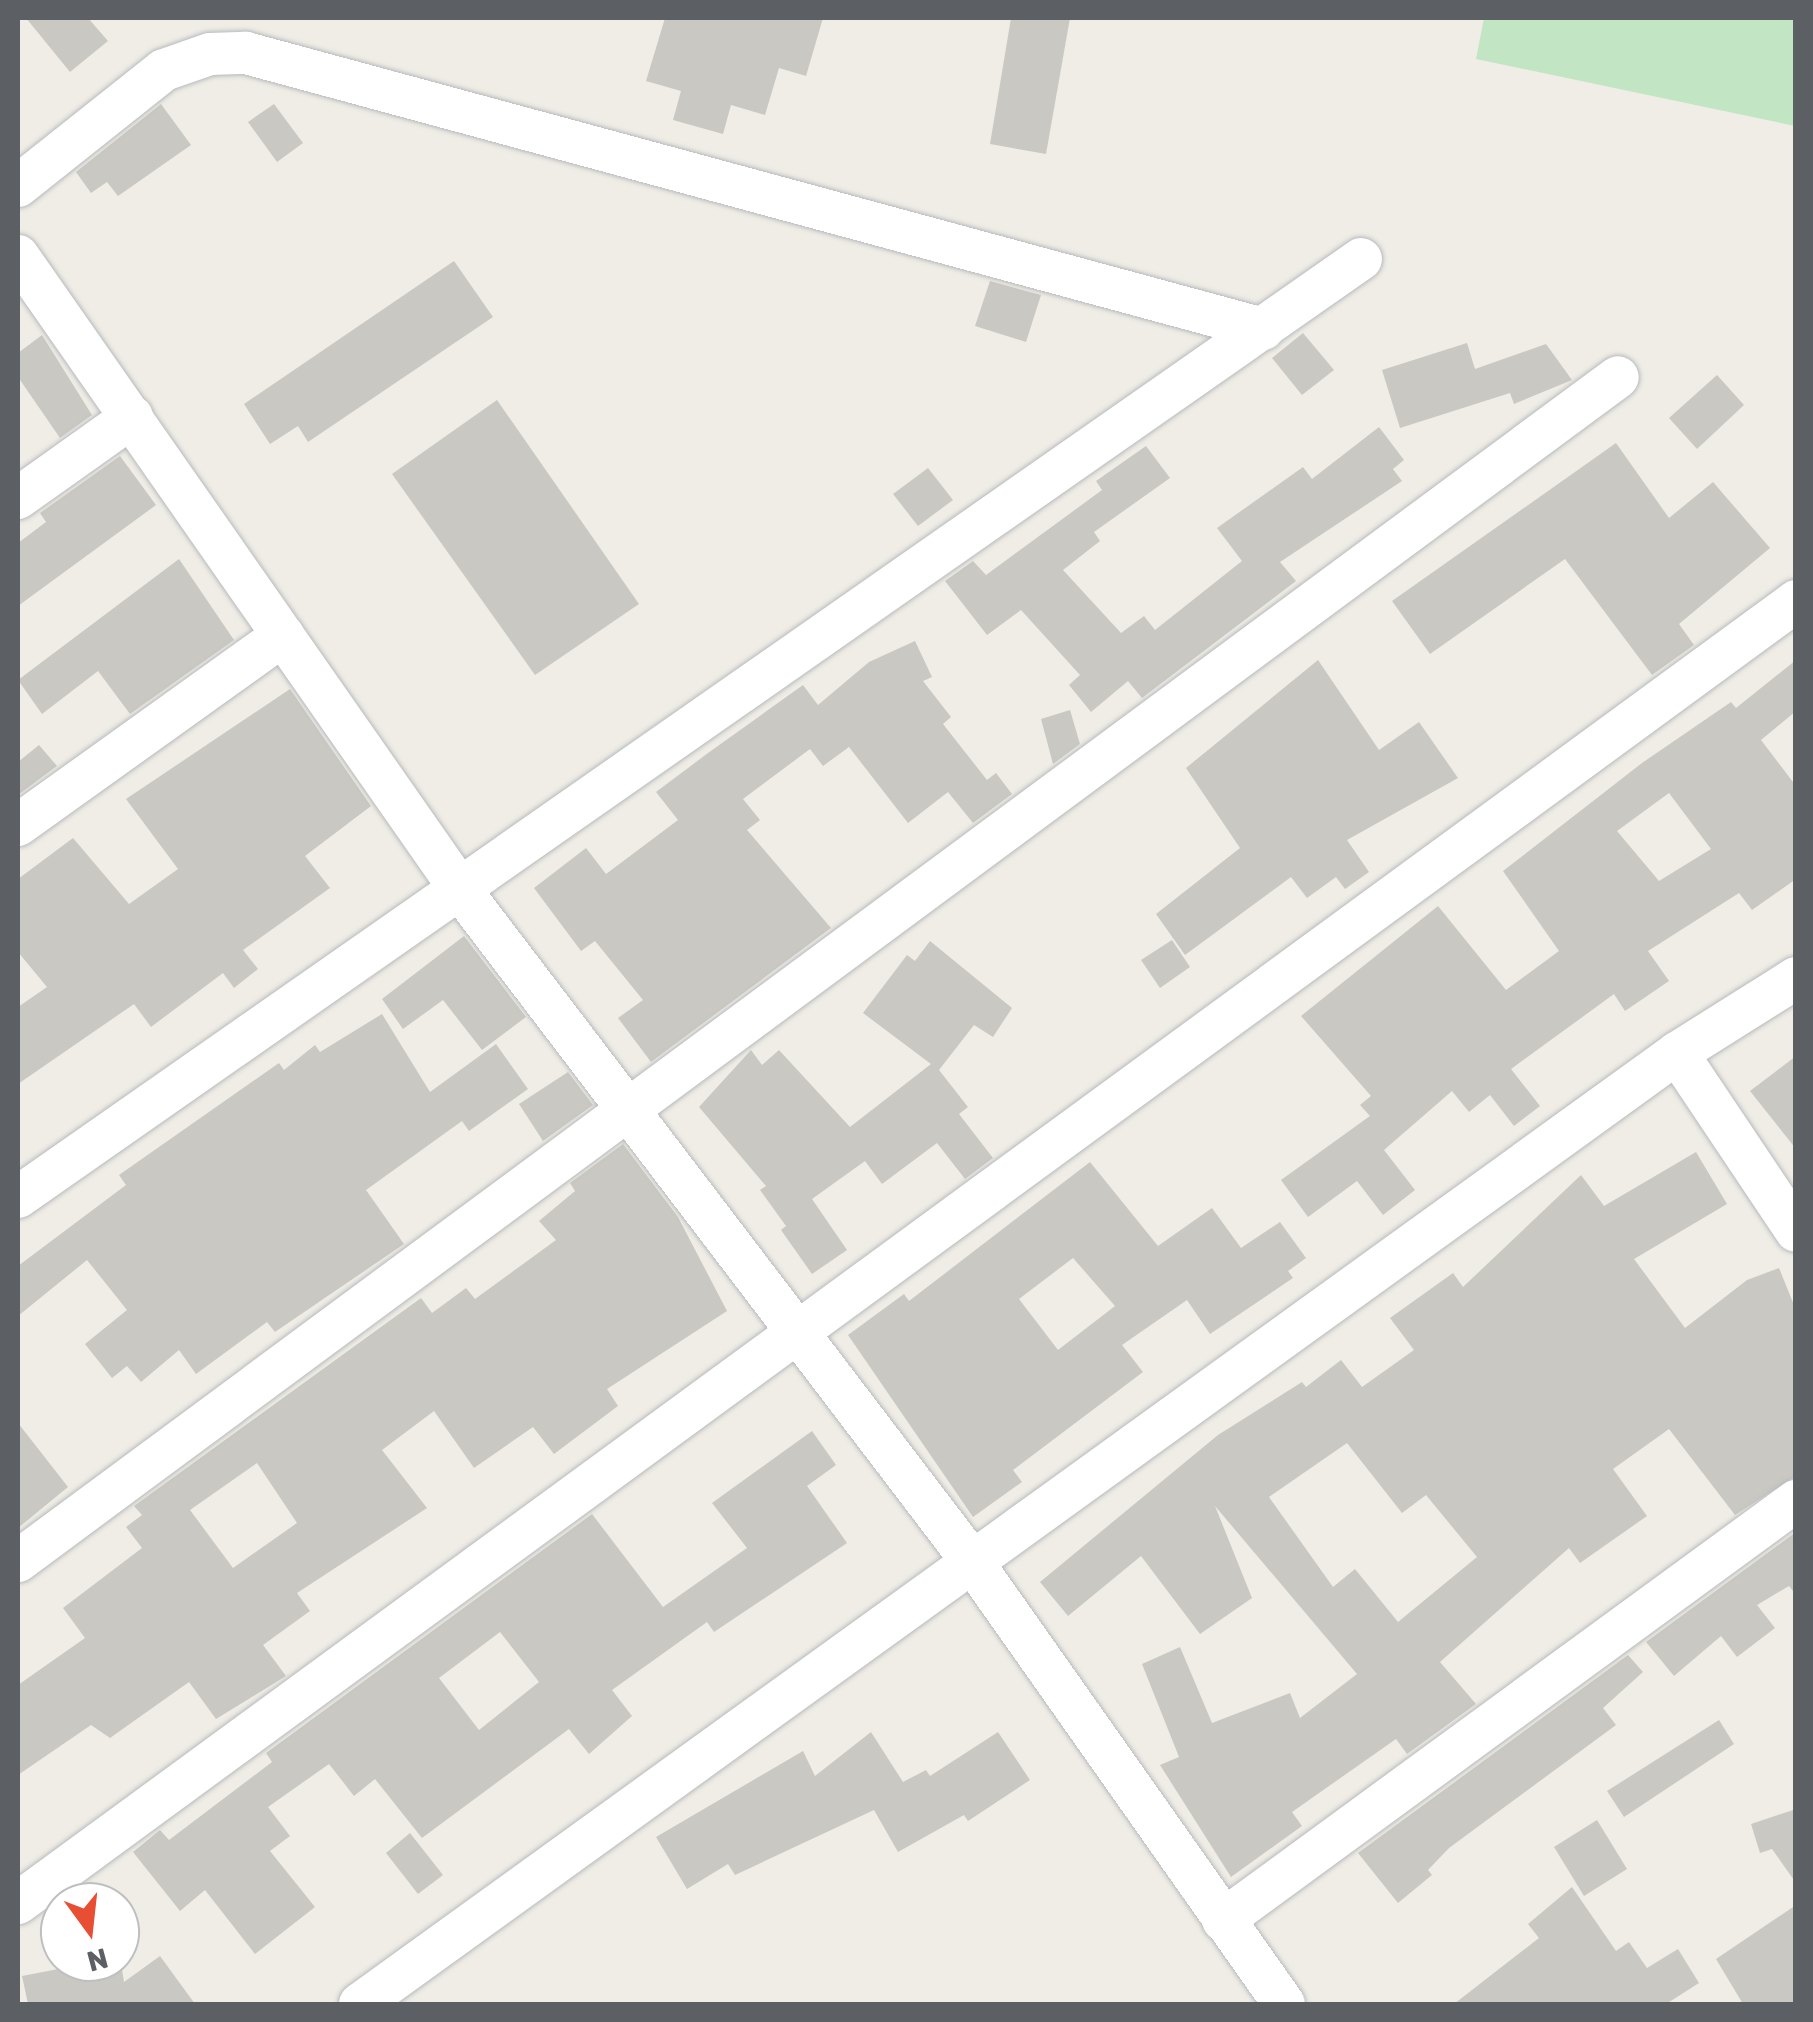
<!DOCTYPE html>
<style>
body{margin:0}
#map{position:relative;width:1813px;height:2022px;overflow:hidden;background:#efede5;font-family:Rubik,sans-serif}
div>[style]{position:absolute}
.green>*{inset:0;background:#c2e6c4}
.building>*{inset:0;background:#cac8c2}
.roads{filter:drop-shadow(0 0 2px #b7babe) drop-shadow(0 0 2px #b7babe)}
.street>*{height:42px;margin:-21px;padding:0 21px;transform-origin:21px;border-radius:21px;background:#fff}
span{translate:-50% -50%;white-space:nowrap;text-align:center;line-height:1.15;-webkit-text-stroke:9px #fff;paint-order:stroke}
.frame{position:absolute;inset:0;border:20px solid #5c6065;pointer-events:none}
.north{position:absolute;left:40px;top:1882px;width:100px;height:100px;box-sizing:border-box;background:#fff;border:2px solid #bebfc1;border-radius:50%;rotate:165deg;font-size:28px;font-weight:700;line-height:40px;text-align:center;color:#5c6065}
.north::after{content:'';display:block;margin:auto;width:35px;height:45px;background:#e74e33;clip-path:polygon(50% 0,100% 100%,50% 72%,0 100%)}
</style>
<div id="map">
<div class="green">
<i style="clip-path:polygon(1484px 18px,1795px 18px,1795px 126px,1476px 59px)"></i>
</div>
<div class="building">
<i style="clip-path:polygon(26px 18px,88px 18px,108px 41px,70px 72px)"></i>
<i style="clip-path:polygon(665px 18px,823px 18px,806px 76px,779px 68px,765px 115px,731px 105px,723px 134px,673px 120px,681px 91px,646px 81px)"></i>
<i style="clip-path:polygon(1011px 18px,1070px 18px,1046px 154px,990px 144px)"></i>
<i style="clip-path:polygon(161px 104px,191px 145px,118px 196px,107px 182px,91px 193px,76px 172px)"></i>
<i style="clip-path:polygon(274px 104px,303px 143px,277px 162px,248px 122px)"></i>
<i style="clip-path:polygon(454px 261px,493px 317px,308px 442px,298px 426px,270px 444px,244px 404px)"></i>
<i style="clip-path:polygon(990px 281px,1041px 295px,1026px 342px,975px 326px)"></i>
<i style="clip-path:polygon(1303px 333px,1334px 370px,1302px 395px,1272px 358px)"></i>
<i style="clip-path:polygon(42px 335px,92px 415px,60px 438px,18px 377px,18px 353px)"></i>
<i style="clip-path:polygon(1467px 343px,1475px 369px,1546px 344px,1572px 380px,1514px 404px,1510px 393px,1400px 428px,1382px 370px)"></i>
<i style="clip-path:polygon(1717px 375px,1744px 405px,1697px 449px,1669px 418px)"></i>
<i style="clip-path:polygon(497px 400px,639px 604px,535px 675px,392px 474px)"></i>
<i style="clip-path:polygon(1379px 427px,1404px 460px,1393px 469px,1402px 481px,1280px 562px,1296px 581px,1142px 698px,1128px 681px,1091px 712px,1069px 685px,1080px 675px,1021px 610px,987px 635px,945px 581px,973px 561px,986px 575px,1102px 490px,1096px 481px,1146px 446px,1170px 478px,1094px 532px,1100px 541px,1063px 570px,1121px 633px,1144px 616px,1155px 630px,1242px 561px,1217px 528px,1303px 467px,1312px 479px)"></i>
<i style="clip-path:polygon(1616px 443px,1669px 518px,1713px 482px,1770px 548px,1679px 624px,1694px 645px,1652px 675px,1565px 559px,1430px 654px,1392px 601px)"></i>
<i style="clip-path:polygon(120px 456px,156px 505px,18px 606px,18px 543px,46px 522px,40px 513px)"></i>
<i style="clip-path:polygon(928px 468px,953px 500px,918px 526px,893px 494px)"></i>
<i style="clip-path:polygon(179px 559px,234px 640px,130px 714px,98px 671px,42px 714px,18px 680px)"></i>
<i style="clip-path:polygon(915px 641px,932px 677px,923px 681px,951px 717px,943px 724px,987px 780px,996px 773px,1012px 794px,973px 823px,948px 792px,908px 823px,849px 747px,823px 766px,810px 749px,743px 799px,760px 820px,747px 830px,831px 928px,651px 1062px,618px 1018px,643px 1000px,595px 941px,581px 951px,534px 888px,586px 848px,606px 874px,678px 820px,656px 792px,708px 753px,803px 685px,818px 705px,869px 662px)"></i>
<i style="clip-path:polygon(1318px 660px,1379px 750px,1419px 722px,1458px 778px,1347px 840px,1369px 872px,1345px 889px,1336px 877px,1307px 898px,1291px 877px,1185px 955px,1156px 914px,1240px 848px,1186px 768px)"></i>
<i style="clip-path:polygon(evenodd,1796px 660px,1796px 711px,1761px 740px,1796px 786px,1796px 879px,1752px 910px,1739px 893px,1648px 951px,1669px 981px,1625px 1011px,1614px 994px,1511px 1069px,1540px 1106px,1514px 1126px,1490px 1095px,1469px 1112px,1452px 1091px,1384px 1150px,1415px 1190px,1383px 1215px,1357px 1181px,1308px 1217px,1281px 1180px,1370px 1116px,1360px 1105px,1371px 1096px,1301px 1016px,1438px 906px,1506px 990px,1559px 951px,1503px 871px,1642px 763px,1731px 702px,1736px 708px,1796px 660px,1669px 793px,1711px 849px,1659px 881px,1617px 831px,1669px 793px)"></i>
<i style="clip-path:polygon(290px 689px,371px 806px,305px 856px,330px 888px,243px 950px,258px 969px,234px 988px,223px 973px,151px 1027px,134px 1004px,18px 1084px,18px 1007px,47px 987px,18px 952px,18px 879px,73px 838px,129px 904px,178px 869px,126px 799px)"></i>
<i style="clip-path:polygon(1070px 710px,1080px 744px,1053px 764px,1041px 719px)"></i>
<i style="clip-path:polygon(39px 745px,57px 766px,18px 795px,18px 762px)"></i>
<i style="clip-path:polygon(464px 936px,526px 1017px,482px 1050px,443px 1000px,403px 1029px,382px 999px)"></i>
<i style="clip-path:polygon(1172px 940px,1190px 967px,1160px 988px,1141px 960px)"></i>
<i style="clip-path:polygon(930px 941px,1012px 1008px,993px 1037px,974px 1025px,939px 1070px,968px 1107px,959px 1114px,993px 1158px,965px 1179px,937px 1143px,882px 1184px,865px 1161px,812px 1199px,847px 1250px,812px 1274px,781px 1230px,786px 1226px,760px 1190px,766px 1186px,699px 1107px,751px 1050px,762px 1065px,779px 1050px,850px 1127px,931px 1064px,863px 1013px,907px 955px,915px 961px)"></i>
<i style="clip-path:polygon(382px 1014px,430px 1092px,496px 1044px,528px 1089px,469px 1131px,462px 1121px,366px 1190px,404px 1244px,275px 1332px,267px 1322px,196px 1374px,179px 1350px,141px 1382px,127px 1366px,112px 1378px,85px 1344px,127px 1310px,87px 1260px,18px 1316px,18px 1266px,126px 1185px,119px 1175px,279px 1063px,284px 1070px,315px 1045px,320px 1052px)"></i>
<i style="clip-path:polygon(1796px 1056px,1796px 1149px,1750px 1091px)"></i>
<i style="clip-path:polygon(568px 1072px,593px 1105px,543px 1141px,519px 1104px)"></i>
<i style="clip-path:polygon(evenodd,623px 1144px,678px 1217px,727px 1311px,607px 1389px,618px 1406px,554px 1454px,533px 1427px,474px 1468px,434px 1411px,382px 1450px,427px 1508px,297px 1593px,310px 1611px,263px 1645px,286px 1676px,216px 1719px,189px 1682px,110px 1738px,91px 1725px,18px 1775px,18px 1685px,85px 1638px,63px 1608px,142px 1548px,126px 1527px,142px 1515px,134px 1506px,421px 1298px,432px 1313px,466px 1288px,475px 1299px,556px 1240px,539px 1221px,575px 1191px,570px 1183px,623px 1144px,257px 1463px,297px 1523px,233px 1568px,190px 1510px,257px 1463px)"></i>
<i style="clip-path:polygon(evenodd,1696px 1152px,1727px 1204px,1634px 1259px,1685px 1328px,1747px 1280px,1779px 1268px,1796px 1310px,1796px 1476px,1735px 1515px,1669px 1429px,1613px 1469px,1647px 1516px,1580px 1563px,1569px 1548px,1440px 1662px,1476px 1704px,1407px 1754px,1396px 1739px,1292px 1812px,1302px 1826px,1231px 1877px,1160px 1765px,1179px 1757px,1142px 1664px,1180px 1647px,1212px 1723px,1290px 1693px,1300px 1718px,1357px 1674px,1215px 1506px,1252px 1598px,1200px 1634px,1141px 1556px,1068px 1616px,1040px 1582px,1218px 1435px,1302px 1382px,1306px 1387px,1341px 1360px,1362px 1387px,1414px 1350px,1390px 1318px,1453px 1273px,1463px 1287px,1581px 1175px,1604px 1206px,1696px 1152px,1347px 1443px,1402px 1513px,1426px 1495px,1477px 1557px,1398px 1622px,1355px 1569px,1333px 1587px,1269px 1497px,1347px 1443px)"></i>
<i style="clip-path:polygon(evenodd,1090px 1162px,1158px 1246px,1212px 1208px,1241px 1248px,1280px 1222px,1306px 1258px,1288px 1271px,1293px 1278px,1210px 1334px,1187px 1300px,1122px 1345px,1143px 1372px,1013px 1470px,1022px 1482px,973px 1517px,848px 1335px,904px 1294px,909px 1301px,1090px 1162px,1073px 1258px,1115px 1306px,1058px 1350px,1019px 1299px,1073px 1258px)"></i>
<i style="clip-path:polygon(18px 1423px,68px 1487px,18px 1528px)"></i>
<i style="clip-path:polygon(evenodd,812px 1431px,836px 1465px,807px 1486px,847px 1543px,714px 1632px,707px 1622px,612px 1690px,632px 1716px,589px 1754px,569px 1729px,422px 1838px,375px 1779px,354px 1796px,329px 1764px,268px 1807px,290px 1836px,270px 1851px,315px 1907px,255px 1954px,205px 1890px,180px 1911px,133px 1852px,160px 1830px,169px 1840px,272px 1762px,266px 1753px,592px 1514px,663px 1607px,747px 1548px,712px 1503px,812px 1431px,500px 1632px,539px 1682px,479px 1730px,439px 1678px,500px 1632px)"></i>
<i style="clip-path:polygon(1796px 1532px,1796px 1595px,1789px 1586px,1757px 1605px,1775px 1628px,1737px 1657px,1721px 1636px,1674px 1676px,1646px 1642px)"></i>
<i style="clip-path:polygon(1628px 1655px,1643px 1672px,1603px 1708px,1616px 1725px,1449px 1848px,1428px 1870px,1432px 1875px,1398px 1903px,1358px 1853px)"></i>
<i style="clip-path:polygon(1719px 1720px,1734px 1744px,1624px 1817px,1607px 1791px)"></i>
<i style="clip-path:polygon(871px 1732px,903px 1782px,926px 1770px,930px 1776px,998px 1732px,1030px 1780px,968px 1821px,964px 1815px,898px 1852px,874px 1810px,735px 1875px,728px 1864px,687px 1889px,656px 1837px,803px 1751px,815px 1776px)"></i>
<i style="clip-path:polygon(1796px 1809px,1796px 1883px,1772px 1849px,1760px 1853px,1751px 1824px)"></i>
<i style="clip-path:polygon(1597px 1820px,1627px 1869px,1584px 1896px,1554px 1847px)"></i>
<i style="clip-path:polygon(410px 1833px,443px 1875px,418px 1894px,386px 1853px)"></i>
<i style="clip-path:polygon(1572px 1887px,1616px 1951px,1629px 1942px,1647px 1968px,1678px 1949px,1699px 1983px,1666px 2004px,1454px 2004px,1539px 1938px,1528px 1924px)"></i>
<i style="clip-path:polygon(1796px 1905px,1796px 2004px,1743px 2004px,1716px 1959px)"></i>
<i style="clip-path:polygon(160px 1956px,195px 2004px,28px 2004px,22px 1976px,120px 1957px,124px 1982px)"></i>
</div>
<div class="roads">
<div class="street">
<i style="left:18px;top:186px;width:186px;rotate:-38.5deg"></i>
<i style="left:164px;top:70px;width:49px;rotate:-19.2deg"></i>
<i style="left:210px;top:54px;width:36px;rotate:-2deg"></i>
<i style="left:246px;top:53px;width:1054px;rotate:15.18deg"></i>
<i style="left:18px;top:256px;width:776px;rotate:55.08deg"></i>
<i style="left:462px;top:892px;width:840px;rotate:52.69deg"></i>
<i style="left:971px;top:1560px;width:543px;rotate:54.82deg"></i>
<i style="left:18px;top:498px;width:140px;rotate:-35.4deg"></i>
<i style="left:18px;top:825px;width:326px;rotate:-35.6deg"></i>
<i style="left:1677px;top:1053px;width:214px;rotate:56.2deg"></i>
<i style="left:18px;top:1197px;width:1638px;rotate:-34.93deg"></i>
<i style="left:18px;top:1561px;width:1990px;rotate:-36.5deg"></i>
<i style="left:18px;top:1903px;width:2204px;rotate:-36.21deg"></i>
<i style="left:1223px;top:1920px;width:710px;rotate:-36.18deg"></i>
<i style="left:360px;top:2004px;width:1624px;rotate:-35.83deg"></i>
<i style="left:1677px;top:1053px;width:141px;rotate:-32.2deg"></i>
</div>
</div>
<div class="frame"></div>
<div class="north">N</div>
</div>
